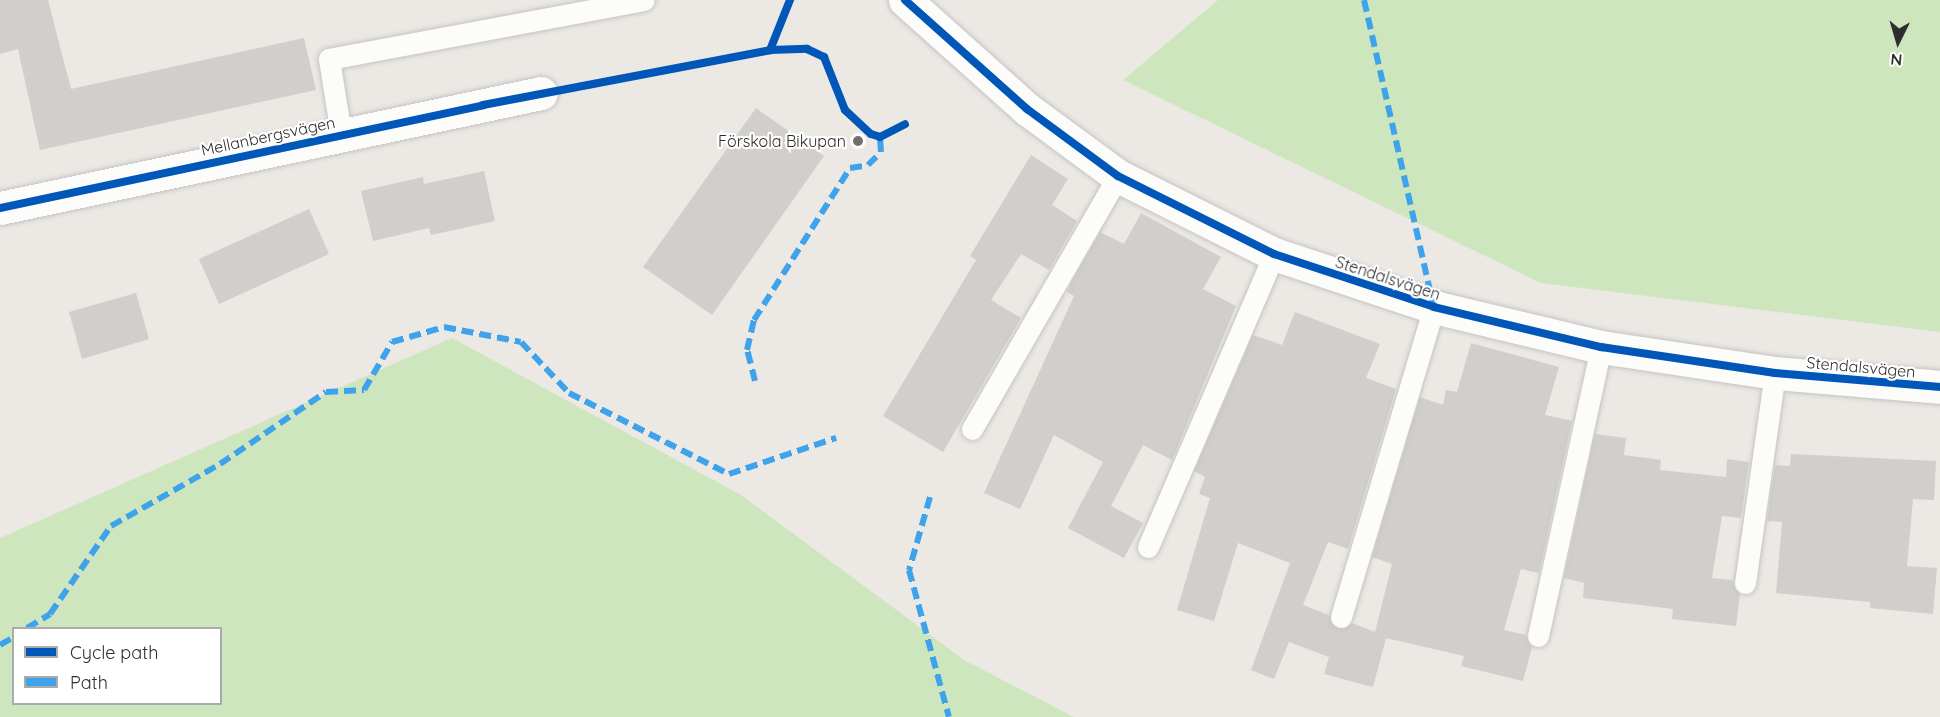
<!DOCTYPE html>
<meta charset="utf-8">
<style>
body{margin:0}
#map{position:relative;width:1940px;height:717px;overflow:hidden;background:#ece8e4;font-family:Quicksand,sans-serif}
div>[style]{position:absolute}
.green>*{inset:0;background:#cee6be}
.building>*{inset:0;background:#d1cecb}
.roads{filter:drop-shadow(0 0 2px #c5c4c5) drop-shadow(0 0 2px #c5c4c5)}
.lane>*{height:21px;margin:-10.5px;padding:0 10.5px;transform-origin:10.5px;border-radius:10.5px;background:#fcfcfb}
.street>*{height:33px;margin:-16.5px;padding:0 16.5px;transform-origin:16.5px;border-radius:16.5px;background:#fcfcfb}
.quiet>*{height:6px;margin-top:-3px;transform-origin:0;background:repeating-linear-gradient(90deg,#3ea3eb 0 12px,transparent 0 18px)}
.cycleway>*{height:8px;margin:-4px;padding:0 4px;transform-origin:4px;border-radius:4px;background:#0057b8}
.dots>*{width:16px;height:16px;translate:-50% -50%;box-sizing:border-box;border:3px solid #fff;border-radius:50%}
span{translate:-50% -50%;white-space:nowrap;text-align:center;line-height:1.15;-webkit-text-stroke:4.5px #fff;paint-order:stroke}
.street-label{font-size:16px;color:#2e2e2e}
.poi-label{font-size:16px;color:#2e2e2e}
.right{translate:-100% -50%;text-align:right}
.legend{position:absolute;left:12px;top:627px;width:210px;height:78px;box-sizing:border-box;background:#fff;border:2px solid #ababab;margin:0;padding:8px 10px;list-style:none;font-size:18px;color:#2e2e2e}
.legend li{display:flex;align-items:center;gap:12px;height:30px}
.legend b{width:30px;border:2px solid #ababab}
.north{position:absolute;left:1868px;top:12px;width:60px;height:60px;-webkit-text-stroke:4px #fff;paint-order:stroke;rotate:185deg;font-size:16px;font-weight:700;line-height:24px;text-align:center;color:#2e2e2e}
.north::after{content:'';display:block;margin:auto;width:21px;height:27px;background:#2e2e2e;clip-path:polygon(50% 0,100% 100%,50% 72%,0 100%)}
</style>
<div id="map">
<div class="green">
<i style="clip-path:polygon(1218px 0,1940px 0,1940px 332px,1541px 283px,1123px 80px)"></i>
<i style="clip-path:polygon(evenodd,452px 338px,741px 495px,964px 660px,1074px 717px,0 717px,0 538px,452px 338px,220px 628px,220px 704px,14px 704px,14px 628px,220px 628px)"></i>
</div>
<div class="building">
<i style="clip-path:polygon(0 0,48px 0,71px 89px,304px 38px,316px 90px,40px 150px,18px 49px,0 54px)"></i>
<i style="clip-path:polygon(756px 108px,824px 156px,712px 315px,643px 267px)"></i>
<i style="clip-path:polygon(1031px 155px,1068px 179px,1052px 205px,1077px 221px,1049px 270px,1021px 254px,991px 300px,1021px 318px,943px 452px,883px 416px,976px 260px,970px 256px)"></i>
<i style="clip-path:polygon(484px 171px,495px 221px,431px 235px,429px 228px,373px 241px,361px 191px,423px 177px,424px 184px)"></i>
<i style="clip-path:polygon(309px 209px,329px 254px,219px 304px,199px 259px)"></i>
<i style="clip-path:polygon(1141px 213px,1221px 257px,1203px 289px,1236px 306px,1172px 460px,1143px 445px,1111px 506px,1143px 523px,1124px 558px,1068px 528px,1103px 462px,1054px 435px,1020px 509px,984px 493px,1074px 296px,1067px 292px,1071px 283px,1100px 232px,1124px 244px)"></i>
<i style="clip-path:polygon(136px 293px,149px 339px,82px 359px,69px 312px)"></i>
<i style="clip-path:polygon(1295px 312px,1380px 344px,1366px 378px,1396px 389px,1348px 549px,1328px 542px,1303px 605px,1329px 615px,1338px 629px,1352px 623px,1375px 632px,1392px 564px,1372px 557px,1420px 397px,1443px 405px,1446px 390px,1457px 392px,1471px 343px,1559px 367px,1545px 415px,1572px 421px,1539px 573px,1521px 569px,1504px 630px,1526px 635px,1532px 647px,1523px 681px,1461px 666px,1464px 656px,1386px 638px,1373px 687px,1324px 674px,1329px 657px,1289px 642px,1274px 679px,1251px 670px,1290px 563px,1238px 543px,1214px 621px,1177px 610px,1210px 498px,1199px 494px,1205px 477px,1194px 471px,1253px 335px,1282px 345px)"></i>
<i style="clip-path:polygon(1595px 434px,1626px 438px,1624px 455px,1661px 460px,1660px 470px,1726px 477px,1727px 459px,1749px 462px,1741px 518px,1722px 516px,1712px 578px,1732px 580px,1740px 594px,1736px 626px,1672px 619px,1673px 609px,1583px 598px,1584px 583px,1564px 578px)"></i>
<i style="clip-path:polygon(1791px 454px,1936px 461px,1934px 500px,1913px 499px,1907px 566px,1937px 568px,1933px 614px,1870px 608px,1870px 602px,1776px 593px,1782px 522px,1767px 521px,1775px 465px,1790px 466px)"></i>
</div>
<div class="roads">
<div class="lane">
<i style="left:341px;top:134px;width:76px;rotate:-99.1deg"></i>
<i style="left:329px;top:59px;width:320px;rotate:-10.6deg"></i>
<i style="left:972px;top:429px;width:292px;rotate:-60deg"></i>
<i style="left:1148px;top:547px;width:319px;rotate:-66.7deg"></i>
<i style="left:1745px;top:583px;width:212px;rotate:-81.9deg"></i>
<i style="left:1341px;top:617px;width:324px;rotate:-73.3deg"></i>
<i style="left:1538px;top:636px;width:296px;rotate:-77.7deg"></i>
</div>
<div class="street">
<i style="left:905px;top:0;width:164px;rotate:41.8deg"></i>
<i style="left:1027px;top:109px;width:113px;rotate:36.4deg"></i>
<i style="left:1118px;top:176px;width:174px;rotate:26.6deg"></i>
<i style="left:1274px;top:254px;width:169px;rotate:18.3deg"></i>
<i style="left:1434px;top:307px;width:172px;rotate:13.5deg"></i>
<i style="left:1601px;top:347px;width:176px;rotate:8.5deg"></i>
<i style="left:1775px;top:373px;width:166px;rotate:4.8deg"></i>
<i style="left:0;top:208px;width:553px;rotate:-12deg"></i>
</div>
</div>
<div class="quiet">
<i style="left:1364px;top:0;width:315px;rotate:77.2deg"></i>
<i style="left:755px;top:381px;width:32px;rotate:-104deg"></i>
<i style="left:747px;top:350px;width:31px;rotate:-77deg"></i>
<i style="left:754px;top:320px;width:180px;rotate:-57.7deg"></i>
<i style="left:850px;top:168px;width:18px;rotate:-9deg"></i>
<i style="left:868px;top:165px;width:18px;rotate:-45deg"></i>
<i style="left:881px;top:152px;width:15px;rotate:-94deg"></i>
<i style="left:930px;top:497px;width:76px;rotate:106deg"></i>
<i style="left:909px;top:570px;width:152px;rotate:74.8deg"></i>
<i style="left:27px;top:628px;width:27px;rotate:-31deg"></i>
<i style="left:50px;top:614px;width:107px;rotate:-55.3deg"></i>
<i style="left:111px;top:526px;width:125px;rotate:-29.6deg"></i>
<i style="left:220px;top:464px;width:128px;rotate:-34.2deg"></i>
<i style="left:326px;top:392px;width:38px;rotate:-3deg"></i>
<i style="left:364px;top:390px;width:56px;rotate:-59.7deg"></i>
<i style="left:392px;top:342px;width:54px;rotate:-16.1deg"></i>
<i style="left:444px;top:327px;width:78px;rotate:11deg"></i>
<i style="left:521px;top:342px;width:70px;rotate:46.7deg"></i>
<i style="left:569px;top:393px;width:179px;rotate:26.9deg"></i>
<i style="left:729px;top:474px;width:113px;rotate:-18.6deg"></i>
<i style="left:0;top:645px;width:16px;rotate:-30deg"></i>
</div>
<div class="cycleway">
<i style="left:905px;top:0;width:164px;rotate:41.8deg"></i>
<i style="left:1027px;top:109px;width:113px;rotate:36.4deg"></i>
<i style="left:1118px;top:176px;width:174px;rotate:26.6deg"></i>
<i style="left:1274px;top:254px;width:169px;rotate:18.3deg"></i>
<i style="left:1434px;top:307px;width:172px;rotate:13.5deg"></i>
<i style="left:1601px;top:347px;width:176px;rotate:8.5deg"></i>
<i style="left:1775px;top:373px;width:166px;rotate:4.8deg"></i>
<i style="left:770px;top:50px;width:37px;rotate:-2deg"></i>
<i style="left:807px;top:49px;width:19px;rotate:25deg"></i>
<i style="left:824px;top:57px;width:57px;rotate:68.4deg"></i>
<i style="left:845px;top:110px;width:35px;rotate:43deg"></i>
<i style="left:871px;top:134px;width:9px;rotate:18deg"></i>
<i style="left:880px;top:137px;width:28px;rotate:-27deg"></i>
<i style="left:0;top:208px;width:494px;rotate:-12deg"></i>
<i style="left:483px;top:105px;width:292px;rotate:-10.8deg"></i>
<i style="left:770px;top:50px;width:54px;rotate:-68.2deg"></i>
</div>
<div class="dots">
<i style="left:858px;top:141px;background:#706f6e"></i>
</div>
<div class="street-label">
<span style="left:268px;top:136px;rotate:-12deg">Mellanbergsvägen</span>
<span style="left:1388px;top:278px;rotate:18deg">Stendalsvägen</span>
<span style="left:1861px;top:367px;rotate:5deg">Stendalsvägen</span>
</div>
<div class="poi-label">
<span class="right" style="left:846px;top:141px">Förskola Bikupan</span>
</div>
<ul class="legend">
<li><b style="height:8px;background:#0057b8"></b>Cycle path</li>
<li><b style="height:8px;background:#3ea3eb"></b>Path</li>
</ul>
<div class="north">N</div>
</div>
